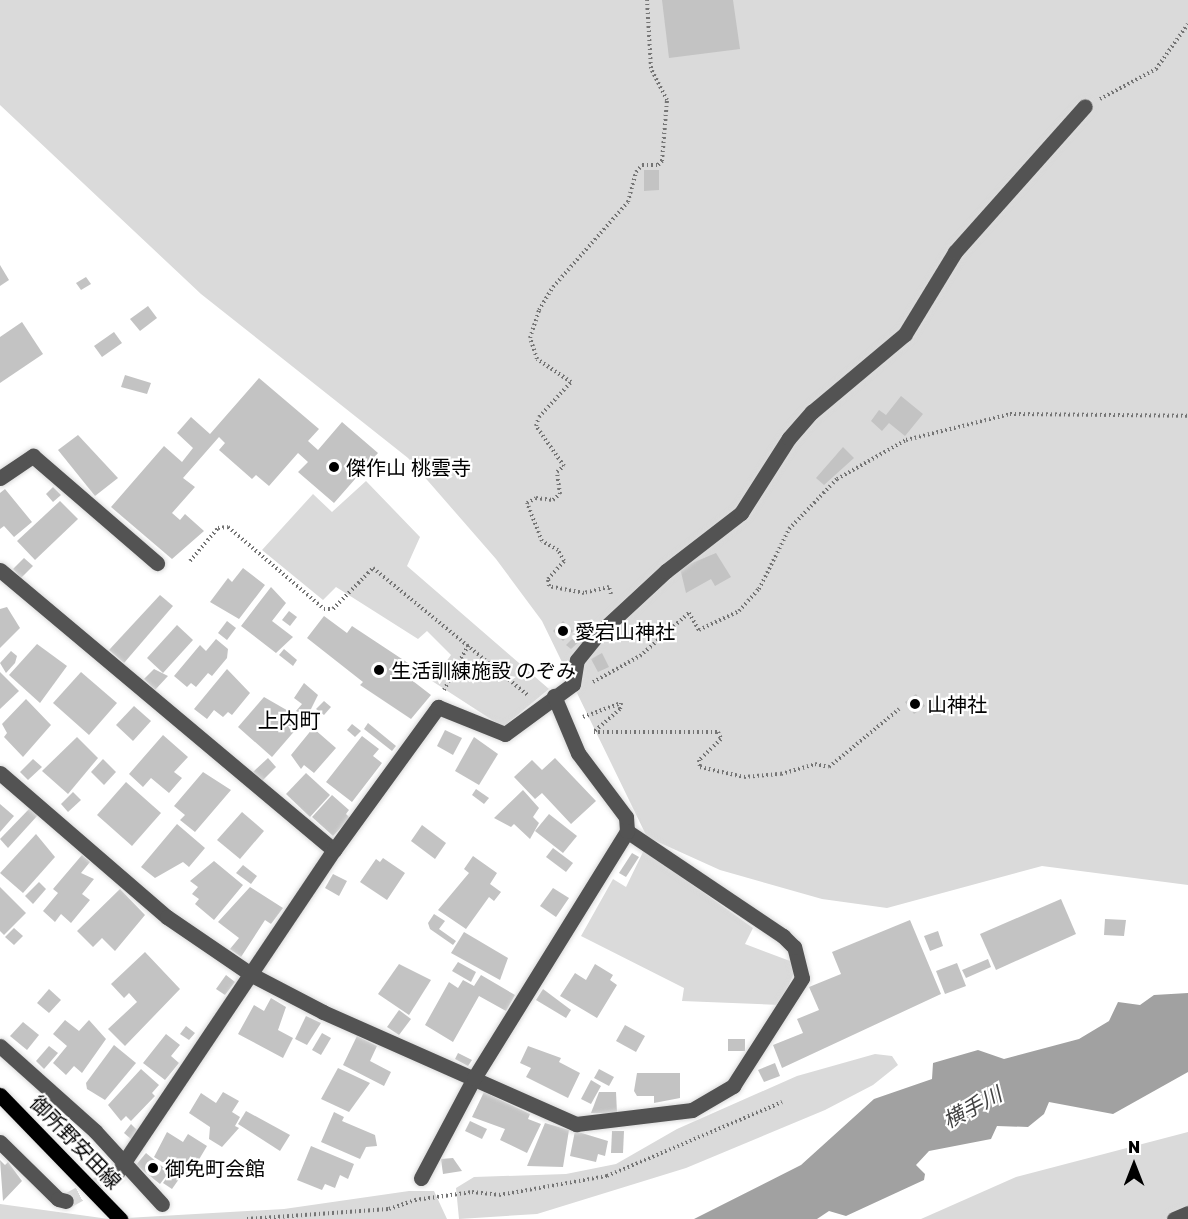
<!DOCTYPE html>
<meta charset="utf-8">
<style>
body{margin:0}
#map{position:relative;width:1188px;height:1219px;overflow:hidden;background:#fff;font-family:"Golos Text","Noto Sans JP",sans-serif}
div>[style]{position:absolute}
.green>*{inset:0;background:#dadada}
.water>*{inset:0;background:#a1a1a1}
.building>*{inset:0;background:#c3c3c3}
.minor-tunnel>*{height:15px;margin-top:-7.5px;transform-origin:0;background:repeating-linear-gradient(90deg,#d9d9d9 0 15px,transparent 0 23px)}
.path>*{height:4px;margin-top:-2px;transform-origin:0;background:repeating-linear-gradient(90deg,#757575 0 1.5px,transparent 0 4.5px)}
.roads{filter:drop-shadow(0 0 2px #dbdbdb) drop-shadow(0 0 2px #dbdbdb)}
.minor>*{height:15px;margin:-7.5px;padding:0 7.5px;transform-origin:7.5px;border-radius:7.5px;background:#535353}
.major>*{height:15px;margin:-7.5px;padding:0 7.5px;transform-origin:7.5px;border-radius:7.5px;background:#000}
.dots>*{width:16px;height:16px;translate:-50% -50%;box-sizing:border-box;border:3px solid #fff;border-radius:50%}
span{translate:-50% -50%;white-space:nowrap;text-align:center;line-height:1.15;-webkit-text-stroke:4.5px #fff;paint-order:stroke}
.poi-label{font-size:20px;color:#000}
.left{translate:0 -50%;text-align:left}
.street-label{font-size:20px;color:#000}
.neighbourhood-label{font-size:21px;color:#000}
.water-label{font-size:21px;color:#424242;font-style:italic}
.north{position:absolute;left:1104px;top:1135px;width:60px;height:60px;-webkit-text-stroke:4px #fff;paint-order:stroke;rotate:0deg;font-size:16px;font-weight:700;line-height:24px;text-align:center;color:#000}
.north::after{content:'';display:block;margin:auto;width:21px;height:27px;background:#000;clip-path:polygon(50% 0,100% 100%,50% 72%,0 100%)}
</style>
<div id="map">
<div class="green">
<i style="clip-path:polygon(0 0,1188px 0,1188px 885px,1042px 866px,887px 908px,822px 899px,720px 870px,647px 837px,542px 621px,496px 559px,408px 458px,201px 294px,0 105px)"></i>
<i style="clip-path:polygon(366px 481px,420px 537px,407px 566px,549px 689px,503px 727px,432px 681px,451px 655px,427px 631px,418px 639px,336px 587px,323px 600px,262px 550px,313px 494px,332px 512px)"></i>
<i style="clip-path:polygon(644px 850px,753px 928px,745px 944px,798px 964px,780px 1005px,682px 1001px,684px 988px,581px 936px,613px 879px,626px 887px)"></i>
<i style="clip-path:polygon(875px 1054px,892px 1056px,898px 1065px,873px 1085px,825px 1110px,686px 1168px,537px 1214px,459px 1219px,456px 1188px,474px 1177px,566px 1174px,616px 1164px,677px 1129px,797px 1076px)"></i>
<i style="clip-path:polygon(1188px 1132px,1188px 1213px,1174px 1219px,921px 1219px,1016px 1177px)"></i>
<i style="clip-path:polygon(409px 1191px,434px 1191px,447px 1219px,0 1219px,0 1204px,109px 1219px,284px 1209px)"></i>
</div>
<div class="water">
<i style="clip-path:polygon(1188px 993px,1188px 1072px,1113px 1114px,1049px 1102px,1044px 1114px,1028px 1127px,997px 1126px,991px 1139px,929px 1151px,916px 1165px,925px 1174px,924px 1180px,846px 1216px,829px 1211px,817px 1219px,694px 1219px,801px 1165px,874px 1099px,932px 1079px,933px 1063px,978px 1050px,1004px 1059px,1079px 1039px,1109px 1021px,1118px 1002px,1140px 1005px,1154px 995px)"></i>
</div>
<div class="building">
<i style="clip-path:polygon(662px 0,733px 0,740px 49px,669px 58px)"></i>
<i style="clip-path:polygon(644px 170px,659px 170px,659px 190px,644px 191px)"></i>
<i style="clip-path:polygon(0 265px,9px 280px,0 286px)"></i>
<i style="clip-path:polygon(86px 277px,91px 284px,81px 290px,76px 283px)"></i>
<i style="clip-path:polygon(148px 306px,157px 318px,140px 331px,130px 319px)"></i>
<i style="clip-path:polygon(22px 322px,43px 354px,0 383px,0 337px)"></i>
<i style="clip-path:polygon(114px 332px,122px 343px,102px 357px,94px 346px)"></i>
<i style="clip-path:polygon(125px 375px,151px 383px,147px 394px,121px 387px)"></i>
<i style="clip-path:polygon(259px 378px,319px 429px,308px 441px,318px 450px,342px 422px,378px 453px,334px 503px,298px 472px,308px 462px,298px 453px,269px 486px,256px 475px,252px 479px,219px 450px,225px 443px,219px 437px,183px 478px,195px 487px,172px 513px,180px 520px,185px 514px,204px 531px,172px 559px,111px 507px,164px 446px,182px 462px,193px 448px,177px 433px,191px 417px,210px 434px)"></i>
<i style="clip-path:polygon(901px 396px,923px 414px,905px 436px,889px 423px,882px 431px,871px 421px,879px 410px,886px 415px)"></i>
<i style="clip-path:polygon(78px 435px,118px 478px,95px 496px,58px 450px)"></i>
<i style="clip-path:polygon(843px 447px,854px 458px,824px 485px,816px 478px)"></i>
<i style="clip-path:polygon(53px 487px,61px 495px,53px 502px,46px 494px)"></i>
<i style="clip-path:polygon(5px 489px,32px 522px,14px 537px,4px 526px,0 529px,0 493px)"></i>
<i style="clip-path:polygon(60px 501px,78px 519px,35px 560px,17px 541px)"></i>
<i style="clip-path:polygon(716px 553px,731px 577px,715px 586px,711px 579px,686px 593px,680px 568px)"></i>
<i style="clip-path:polygon(24px 558px,33px 566px,21px 578px,13px 569px)"></i>
<i style="clip-path:polygon(243px 568px,265px 585px,239px 619px,210px 602px,228px 578px,232px 582px)"></i>
<i style="clip-path:polygon(271px 587px,286px 603px,272px 621px,293px 637px,276px 653px,241px 626px)"></i>
<i style="clip-path:polygon(160px 595px,173px 606px,124px 663px,109px 650px)"></i>
<i style="clip-path:polygon(7px 607px,20px 628px,0 648px,0 609px)"></i>
<i style="clip-path:polygon(289px 611px,297px 617px,290px 626px,282px 620px)"></i>
<i style="clip-path:polygon(324px 616px,347px 633px,352px 626px,408px 663px,405px 667px,412px 674px,409px 678px,431px 695px,411px 719px,360px 685px,363px 682px,307px 638px)"></i>
<i style="clip-path:polygon(227px 621px,236px 628px,227px 640px,218px 633px)"></i>
<i style="clip-path:polygon(563px 621px,573px 631px,563px 641px,553px 631px)"></i>
<i style="clip-path:polygon(177px 625px,193px 640px,163px 673px,147px 658px)"></i>
<i style="clip-path:polygon(577px 634px,582px 639px,571px 649px,566px 645px)"></i>
<i style="clip-path:polygon(216px 639px,228px 649px,227px 658px,212px 676px,208px 673px,196px 687px,191px 683px,187px 687px,174px 676px,200px 645px,206px 651px)"></i>
<i style="clip-path:polygon(37px 644px,67px 666px,40px 703px,9px 675px)"></i>
<i style="clip-path:polygon(284px 649px,297px 660px,293px 666px,279px 655px)"></i>
<i style="clip-path:polygon(11px 651px,17px 656px,15px 663px,6px 673px,0 663px)"></i>
<i style="clip-path:polygon(602px 653px,609px 667px,598px 672px,591px 659px)"></i>
<i style="clip-path:polygon(154px 669px,168px 676px,155px 690px,144px 679px)"></i>
<i style="clip-path:polygon(227px 669px,250px 693px,232px 715px,228px 712px,223px 717px,214px 710px,207px 719px,194px 709px)"></i>
<i style="clip-path:polygon(0 672px,19px 691px,0 709px)"></i>
<i style="clip-path:polygon(81px 672px,117px 703px,89px 735px,53px 703px)"></i>
<i style="clip-path:polygon(304px 683px,318px 695px,306px 719px,296px 711px,302px 704px,294px 698px)"></i>
<i style="clip-path:polygon(916px 694px,925px 706px,914px 714px,905px 702px)"></i>
<i style="clip-path:polygon(264px 697px,304px 720px,272px 757px,238px 727px)"></i>
<i style="clip-path:polygon(26px 699px,51px 725px,23px 757px,4px 737px,7px 733px,2px 724px)"></i>
<i style="clip-path:polygon(324px 701px,331px 707px,324px 715px,316px 709px)"></i>
<i style="clip-path:polygon(134px 706px,151px 721px,133px 741px,116px 725px)"></i>
<i style="clip-path:polygon(368px 723px,396px 746px,392px 751px,364px 729px)"></i>
<i style="clip-path:polygon(352px 724px,361px 731px,355px 737px,347px 730px)"></i>
<i style="clip-path:polygon(313px 728px,336px 748px,314px 773px,304px 765px,301px 769px,291px 755px)"></i>
<i style="clip-path:polygon(445px 730px,462px 738px,453px 755px,437px 746px)"></i>
<i style="clip-path:polygon(163px 735px,188px 757px,174px 772px,182px 778px,169px 793px,151px 778px,143px 787px,129px 774px)"></i>
<i style="clip-path:polygon(362px 736px,379px 749px,373px 756px,382px 763px,352px 802px,326px 782px)"></i>
<i style="clip-path:polygon(77px 737px,98px 758px,68px 794px,42px 771px)"></i>
<i style="clip-path:polygon(474px 737px,498px 754px,479px 785px,455px 771px)"></i>
<i style="clip-path:polygon(268px 758px,276px 767px,262px 781px,253px 772px)"></i>
<i style="clip-path:polygon(555px 758px,596px 801px,571px 824px,542px 793px,535px 799px,514px 777px,532px 760px,542px 770px)"></i>
<i style="clip-path:polygon(33px 759px,42px 767px,28px 780px,20px 772px)"></i>
<i style="clip-path:polygon(103px 759px,116px 772px,104px 785px,91px 772px)"></i>
<i style="clip-path:polygon(203px 772px,231px 790px,195px 832px,180px 820px,185px 815px,174px 806px)"></i>
<i style="clip-path:polygon(306px 773px,330px 795px,310px 817px,286px 794px)"></i>
<i style="clip-path:polygon(126px 782px,161px 813px,132px 846px,97px 815px)"></i>
<i style="clip-path:polygon(476px 789px,489px 798px,484px 804px,472px 795px)"></i>
<i style="clip-path:polygon(523px 790px,539px 808px,533px 817px,539px 823px,530px 839px,514px 824px,511px 827px,494px 818px)"></i>
<i style="clip-path:polygon(73px 792px,81px 800px,68px 812px,61px 804px)"></i>
<i style="clip-path:polygon(332px 795px,349px 810px,346px 814px,350px 818px,333px 836px,312px 817px)"></i>
<i style="clip-path:polygon(0 804px,14px 816px,0 832px)"></i>
<i style="clip-path:polygon(30px 808px,38px 815px,8px 848px,0 839px)"></i>
<i style="clip-path:polygon(242px 812px,264px 831px,240px 859px,217px 840px)"></i>
<i style="clip-path:polygon(549px 814px,577px 836px,563px 853px,535px 831px)"></i>
<i style="clip-path:polygon(177px 824px,205px 848px,189px 867px,183px 862px,155px 878px,141px 867px)"></i>
<i style="clip-path:polygon(422px 825px,446px 843px,435px 859px,411px 841px)"></i>
<i style="clip-path:polygon(36px 834px,55px 857px,23px 893px,0 873px)"></i>
<i style="clip-path:polygon(553px 848px,573px 863px,566px 872px,546px 857px)"></i>
<i style="clip-path:polygon(632px 853px,639px 857px,626px 877px,619px 873px)"></i>
<i style="clip-path:polygon(82px 855px,90px 862px,81px 873px,94px 879px,82px 894px,90px 900px,71px 923px,61px 914px,55px 922px,43px 911px,58px 893px,53px 889px)"></i>
<i style="clip-path:polygon(473px 856px,497px 873px,490px 884px,501px 892px,494px 901px,489px 897px,466px 929px,438px 910px,469px 873px,464px 869px)"></i>
<i style="clip-path:polygon(383px 858px,405px 873px,387px 900px,360px 882px,376px 859px,380px 862px)"></i>
<i style="clip-path:polygon(214px 861px,243px 885px,214px 920px,195px 904px,199px 899px,192px 894px,198px 887px,190px 881px)"></i>
<i style="clip-path:polygon(243px 865px,257px 876px,251px 884px,236px 873px)"></i>
<i style="clip-path:polygon(333px 874px,347px 881px,339px 896px,325px 888px)"></i>
<i style="clip-path:polygon(39px 882px,46px 889px,33px 904px,25px 896px)"></i>
<i style="clip-path:polygon(0 887px,26px 913px,4px 935px,0 931px)"></i>
<i style="clip-path:polygon(250px 887px,283px 908px,271px 924px,265px 920px,241px 957px,230px 949px,239px 938px,218px 922px)"></i>
<i style="clip-path:polygon(553px 888px,569px 898px,556px 917px,540px 906px)"></i>
<i style="clip-path:polygon(120px 889px,145px 915px,115px 951px,102px 938px,93px 947px,77px 931px)"></i>
<i style="clip-path:polygon(1061px 899px,1076px 934px,996px 970px,980px 934px)"></i>
<i style="clip-path:polygon(434px 914px,445px 921px,439px 929px,456px 941px,453px 945px,430px 929px,428px 923px)"></i>
<i style="clip-path:polygon(1105px 919px,1126px 920px,1124px 936px,1104px 935px)"></i>
<i style="clip-path:polygon(910px 920px,941px 994px,782px 1068px,773px 1045px,803px 1033px,797px 1019px,819px 1010px,809px 987px,841px 974px,832px 952px)"></i>
<i style="clip-path:polygon(14px 928px,23px 936px,14px 945px,5px 937px)"></i>
<i style="clip-path:polygon(938px 931px,943px 946px,930px 951px,924px 936px)"></i>
<i style="clip-path:polygon(464px 932px,508px 958px,500px 980px,451px 953px)"></i>
<i style="clip-path:polygon(145px 952px,180px 989px,125px 1046px,108px 1029px,137px 1002px,129px 993px,124px 998px,111px 984px)"></i>
<i style="clip-path:polygon(988px 959px,991px 967px,966px 978px,962px 970px)"></i>
<i style="clip-path:polygon(458px 962px,476px 972px,471px 982px,452px 971px)"></i>
<i style="clip-path:polygon(957px 963px,966px 986px,945px 994px,936px 971px)"></i>
<i style="clip-path:polygon(399px 964px,431px 980px,409px 1015px,378px 994px)"></i>
<i style="clip-path:polygon(595px 964px,613px 975px,610px 980px,617px 985px,597px 1018px,560px 996px,575px 973px,586px 980px)"></i>
<i style="clip-path:polygon(226px 975px,235px 982px,225px 995px,216px 989px)"></i>
<i style="clip-path:polygon(481px 975px,515px 995px,506px 1011px,479px 996px,453px 1042px,425px 1025px,449px 982px,458px 988px,463px 980px,474px 986px)"></i>
<i style="clip-path:polygon(49px 989px,61px 1000px,49px 1013px,37px 1003px)"></i>
<i style="clip-path:polygon(543px 989px,571px 1010px,566px 1018px,536px 1000px)"></i>
<i style="clip-path:polygon(271px 998px,286px 1007px,278px 1030px,293px 1038px,283px 1058px,238px 1034px,254px 1005px,264px 1011px)"></i>
<i style="clip-path:polygon(399px 1010px,411px 1019px,399px 1035px,387px 1027px)"></i>
<i style="clip-path:polygon(306px 1016px,321px 1023px,307px 1045px,295px 1039px)"></i>
<i style="clip-path:polygon(65px 1020px,79px 1031px,89px 1020px,106px 1039px,82px 1073px,74px 1066px,66px 1075px,53px 1063px,67px 1046px,53px 1034px)"></i>
<i style="clip-path:polygon(23px 1022px,39px 1035px,27px 1050px,10px 1036px)"></i>
<i style="clip-path:polygon(625px 1025px,645px 1036px,636px 1052px,616px 1041px)"></i>
<i style="clip-path:polygon(186px 1026px,195px 1033px,189px 1040px,180px 1034px)"></i>
<i style="clip-path:polygon(322px 1033px,331px 1038px,321px 1055px,312px 1050px)"></i>
<i style="clip-path:polygon(166px 1034px,180px 1045px,171px 1056px,179px 1063px,165px 1080px,143px 1063px)"></i>
<i style="clip-path:polygon(357px 1036px,377px 1046px,370px 1061px,391px 1072px,384px 1086px,343px 1065px)"></i>
<i style="clip-path:polygon(728px 1039px,745px 1039px,745px 1051px,728px 1051px)"></i>
<i style="clip-path:polygon(114px 1045px,136px 1063px,105px 1100px,87px 1089px,86px 1083px)"></i>
<i style="clip-path:polygon(49px 1046px,58px 1053px,44px 1069px,36px 1061px)"></i>
<i style="clip-path:polygon(528px 1046px,561px 1058px,559px 1062px,580px 1073px,568px 1098px,526px 1077px,531px 1068px,520px 1063px)"></i>
<i style="clip-path:polygon(458px 1053px,472px 1060px,468px 1066px,455px 1059px)"></i>
<i style="clip-path:polygon(775px 1063px,780px 1076px,764px 1082px,758px 1070px)"></i>
<i style="clip-path:polygon(338px 1068px,370px 1083px,349px 1112px,321px 1099px)"></i>
<i style="clip-path:polygon(141px 1069px,159px 1085px,152px 1093px,155px 1096px,131px 1121px,126px 1116px,121px 1121px,108px 1105px)"></i>
<i style="clip-path:polygon(599px 1069px,614px 1077px,609px 1086px,594px 1078px)"></i>
<i style="clip-path:polygon(637px 1073px,680px 1073px,680px 1098px,654px 1103px,654px 1096px,637px 1096px,634px 1091px)"></i>
<i style="clip-path:polygon(591px 1080px,601px 1086px,591px 1104px,581px 1099px)"></i>
<i style="clip-path:polygon(223px 1092px,239px 1101px,232px 1112px,240px 1117px,235px 1126px,239px 1128px,222px 1147px,209px 1139px,210px 1127px,189px 1113px,201px 1093px,216px 1103px)"></i>
<i style="clip-path:polygon(484px 1092px,530px 1114px,528px 1119px,541px 1124px,527px 1153px,500px 1140px,505px 1129px,472px 1117px)"></i>
<i style="clip-path:polygon(599px 1092px,616px 1092px,617px 1113px,591px 1113px)"></i>
<i style="clip-path:polygon(246px 1111px,290px 1135px,280px 1151px,238px 1124px)"></i>
<i style="clip-path:polygon(334px 1112px,344px 1117px,342px 1121px,375px 1135px,377px 1146px,366px 1147px,360px 1159px,321px 1142px)"></i>
<i style="clip-path:polygon(470px 1121px,487px 1129px,482px 1139px,465px 1131px)"></i>
<i style="clip-path:polygon(545px 1123px,569px 1130px,563px 1167px,527px 1166px)"></i>
<i style="clip-path:polygon(131px 1124px,138px 1131px,131px 1139px,124px 1133px)"></i>
<i style="clip-path:polygon(575px 1131px,608px 1141px,605px 1156px,598px 1154px,596px 1162px,570px 1156px)"></i>
<i style="clip-path:polygon(612px 1131px,624px 1131px,623px 1153px,611px 1153px)"></i>
<i style="clip-path:polygon(167px 1132px,183px 1142px,188px 1134px,207px 1146px,188px 1178px,154px 1157px)"></i>
<i style="clip-path:polygon(311px 1146px,354px 1164px,348px 1179px,340px 1175px,335px 1188px,325px 1184px,322px 1190px,297px 1180px)"></i>
<i style="clip-path:polygon(146px 1153px,169px 1172px,160px 1184px,136px 1165px)"></i>
<i style="clip-path:polygon(453px 1158px,462px 1171px,443px 1174px,441px 1159px)"></i>
<i style="clip-path:polygon(0 1160px,5px 1165px,8px 1162px,22px 1181px,3px 1201px)"></i>
<i style="clip-path:polygon(170px 1173px,179px 1179px,172px 1189px,163px 1183px)"></i>
</div>
<div class="minor-tunnel">
<i style="left:66px;top:1201px;width:57px;rotate:-28.4deg"></i>
</div>
<div class="path">
<i style="left:1100px;top:99px;width:64px;rotate:-28.2deg"></i>
<i style="left:1156px;top:69px;width:55px;rotate:-54.6deg"></i>
<i style="left:190px;top:561px;width:43px;rotate:-49.7deg"></i>
<i style="left:218px;top:528px;width:10px;rotate:-6deg"></i>
<i style="left:228px;top:527px;width:126px;rotate:40.5deg"></i>
<i style="left:324px;top:609px;width:9px"></i>
<i style="left:333px;top:609px;width:57px;rotate:-45.7deg"></i>
<i style="left:373px;top:568px;width:202px;rotate:39.4deg"></i>
<i style="left:611px;top:594px;width:7px;rotate:-106deg"></i>
<i style="left:609px;top:587px;width:26px;rotate:167deg"></i>
<i style="left:584px;top:593px;width:36px;rotate:-169deg"></i>
<i style="left:549px;top:586px;width:7px;rotate:-98deg"></i>
<i style="left:548px;top:579px;width:24px;rotate:-48deg"></i>
<i style="left:564px;top:561px;width:13px;rotate:-119deg"></i>
<i style="left:558px;top:550px;width:18px;rotate:-151deg"></i>
<i style="left:542px;top:541px;width:41px;rotate:-111.5deg"></i>
<i style="left:527px;top:503px;width:10px;rotate:-29deg"></i>
<i style="left:536px;top:498px;width:17px;rotate:7deg"></i>
<i style="left:553px;top:500px;width:9px;rotate:-41deg"></i>
<i style="left:560px;top:494px;width:22px;rotate:-98deg"></i>
<i style="left:557px;top:472px;width:9px;rotate:-41deg"></i>
<i style="left:564px;top:466px;width:49px;rotate:-125deg"></i>
<i style="left:536px;top:426px;width:9px;rotate:-72deg"></i>
<i style="left:539px;top:417px;width:47px;rotate:-47.6deg"></i>
<i style="left:571px;top:382px;width:41px;rotate:-145.9deg"></i>
<i style="left:537px;top:359px;width:22px;rotate:-108deg"></i>
<i style="left:530px;top:338px;width:29px;rotate:-72deg"></i>
<i style="left:539px;top:310px;width:27px;rotate:-59deg"></i>
<i style="left:553px;top:287px;width:113px;rotate:-48.6deg"></i>
<i style="left:628px;top:202px;width:31px;rotate:-75deg"></i>
<i style="left:636px;top:172px;width:9px;rotate:-49deg"></i>
<i style="left:642px;top:165px;width:16px"></i>
<i style="left:658px;top:165px;width:6px;rotate:-45deg"></i>
<i style="left:662px;top:161px;width:61px;rotate:-85.3deg"></i>
<i style="left:667px;top:100px;width:36px;rotate:-117deg"></i>
<i style="left:651px;top:68px;width:68px;rotate:-93.4deg"></i>
<i style="left:593px;top:682px;width:54px;rotate:-29deg"></i>
<i style="left:640px;top:656px;width:65px;rotate:-41.3deg"></i>
<i style="left:689px;top:613px;width:20px;rotate:60deg"></i>
<i style="left:699px;top:630px;width:44px;rotate:-25.4deg"></i>
<i style="left:739px;top:611px;width:30px;rotate:-48deg"></i>
<i style="left:759px;top:589px;width:67px;rotate:-63.4deg"></i>
<i style="left:789px;top:529px;width:69px;rotate:-46.2deg"></i>
<i style="left:837px;top:479px;width:79px;rotate:-29.5deg"></i>
<i style="left:906px;top:440px;width:107px;rotate:-14deg"></i>
<i style="left:1010px;top:414px;width:178px;rotate:0.6deg"></i>
<i style="left:444px;top:690px;width:52px;rotate:-61.5deg"></i>
<i style="left:583px;top:717px;width:40px;rotate:-20.2deg"></i>
<i style="left:621px;top:703px;width:6px;rotate:99deg"></i>
<i style="left:620px;top:709px;width:35px;rotate:139deg"></i>
<i style="left:594px;top:732px;width:124px"></i>
<i style="left:718px;top:732px;width:8px;rotate:67deg"></i>
<i style="left:721px;top:739px;width:30px;rotate:136deg"></i>
<i style="left:699px;top:760px;width:7px;rotate:82deg"></i>
<i style="left:700px;top:767px;width:45px;rotate:12.8deg"></i>
<i style="left:744px;top:777px;width:37px;rotate:-5deg"></i>
<i style="left:781px;top:774px;width:35px;rotate:-16deg"></i>
<i style="left:815px;top:764px;width:14px;rotate:12deg"></i>
<i style="left:829px;top:767px;width:91px;rotate:-39.6deg"></i>
<i style="left:247px;top:1219px;width:142px;rotate:-4deg"></i>
<i style="left:389px;top:1209px;width:28px;rotate:-19deg"></i>
<i style="left:415px;top:1200px;width:58px;rotate:-8deg"></i>
<i style="left:472px;top:1192px;width:27px;rotate:6deg"></i>
<i style="left:499px;top:1195px;width:110px;rotate:-10deg"></i>
<i style="left:607px;top:1176px;width:190px;rotate:-22.9deg"></i>
</div>
<div class="roads">
<div class="minor">
<i style="left:0;top:478px;width:40px;rotate:-34deg"></i>
<i style="left:33px;top:456px;width:164px;rotate:40.8deg"></i>
<i style="left:0;top:570px;width:436px;rotate:40deg"></i>
<i style="left:0;top:773px;width:221px;rotate:40.8deg"></i>
<i style="left:167px;top:917px;width:103px;rotate:34.3deg"></i>
<i style="left:252px;top:975px;width:80px;rotate:27.5deg"></i>
<i style="left:323px;top:1012px;width:277px;rotate:23.9deg"></i>
<i style="left:576px;top:1124px;width:117px;rotate:-6.9deg"></i>
<i style="left:692px;top:1110px;width:48px;rotate:-30.3deg"></i>
<i style="left:733px;top:1086px;width:128px;rotate:-57.4deg"></i>
<i style="left:802px;top:978px;width:32px;rotate:-104deg"></i>
<i style="left:794px;top:947px;width:16px;rotate:-135deg"></i>
<i style="left:783px;top:936px;width:188px;rotate:-146.1deg"></i>
<i style="left:0;top:1046px;width:127px;rotate:41.8deg"></i>
<i style="left:95px;top:1131px;width:99px;rotate:47.5deg"></i>
<i style="left:0;top:1142px;width:81px;rotate:44.5deg"></i>
<i style="left:58px;top:1199px;width:8px;rotate:14deg"></i>
<i style="left:116px;top:1174px;width:391px;rotate:-56.1deg"></i>
<i style="left:334px;top:850px;width:177px;rotate:-54deg"></i>
<i style="left:438px;top:707px;width:72px;rotate:21.9deg"></i>
<i style="left:505px;top:734px;width:84px;rotate:-36.3deg"></i>
<i style="left:573px;top:684px;width:24px;rotate:-81deg"></i>
<i style="left:577px;top:660px;width:33px;rotate:-51deg"></i>
<i style="left:598px;top:634px;width:93px;rotate:-42.8deg"></i>
<i style="left:666px;top:571px;width:95px;rotate:-37.7deg"></i>
<i style="left:741px;top:513px;width:89px;rotate:-57.4deg"></i>
<i style="left:789px;top:438px;width:35px;rotate:-49deg"></i>
<i style="left:812px;top:412px;width:121px;rotate:-40deg"></i>
<i style="left:905px;top:334px;width:96px;rotate:-58.6deg"></i>
<i style="left:955px;top:252px;width:195px;rotate:-48.3deg"></i>
<i style="left:421px;top:1178px;width:113px;rotate:-62.1deg"></i>
<i style="left:474px;top:1078px;width:291px;rotate:-58.2deg"></i>
<i style="left:627px;top:831px;width:14px;rotate:-94deg"></i>
<i style="left:626px;top:817px;width:80px;rotate:-126.9deg"></i>
<i style="left:578px;top:753px;width:62px;rotate:-112.8deg"></i>
<i style="left:1174px;top:1219px;width:15px;rotate:-23deg"></i>
</div>
<div class="major">
<i style="left:0;top:1095px;width:173px;rotate:45.9deg"></i>
</div>
</div>
<div class="dots">
<i style="left:334px;top:467px;background:#000"></i>
<i style="left:563px;top:631px;background:#000"></i>
<i style="left:379px;top:670px;background:#000"></i>
<i style="left:915px;top:704px;background:#000"></i>
<i style="left:153px;top:1168px;background:#000"></i>
</div>
<div class="poi-label">
<span class="left" style="left:346px;top:467px">傑作山 桃雲寺</span>
<span class="left" style="left:575px;top:631px">愛宕山神社</span>
<span class="left" style="left:391px;top:670px">生活訓練施設 のぞみ</span>
<span class="left" style="left:927px;top:704px">山神社</span>
<span class="left" style="left:165px;top:1168px">御免町会館</span>
</div>
<div class="street-label">
<span style="left:76px;top:1142px;rotate:46deg">御所野安田線</span>
</div>
<div class="neighbourhood-label">
<span style="left:289px;top:720px">上内町</span>
</div>
<div class="water-label">
<span style="left:972px;top:1107px;rotate:-28deg">横手川</span>
</div>
<div class="north">N</div>
</div>
